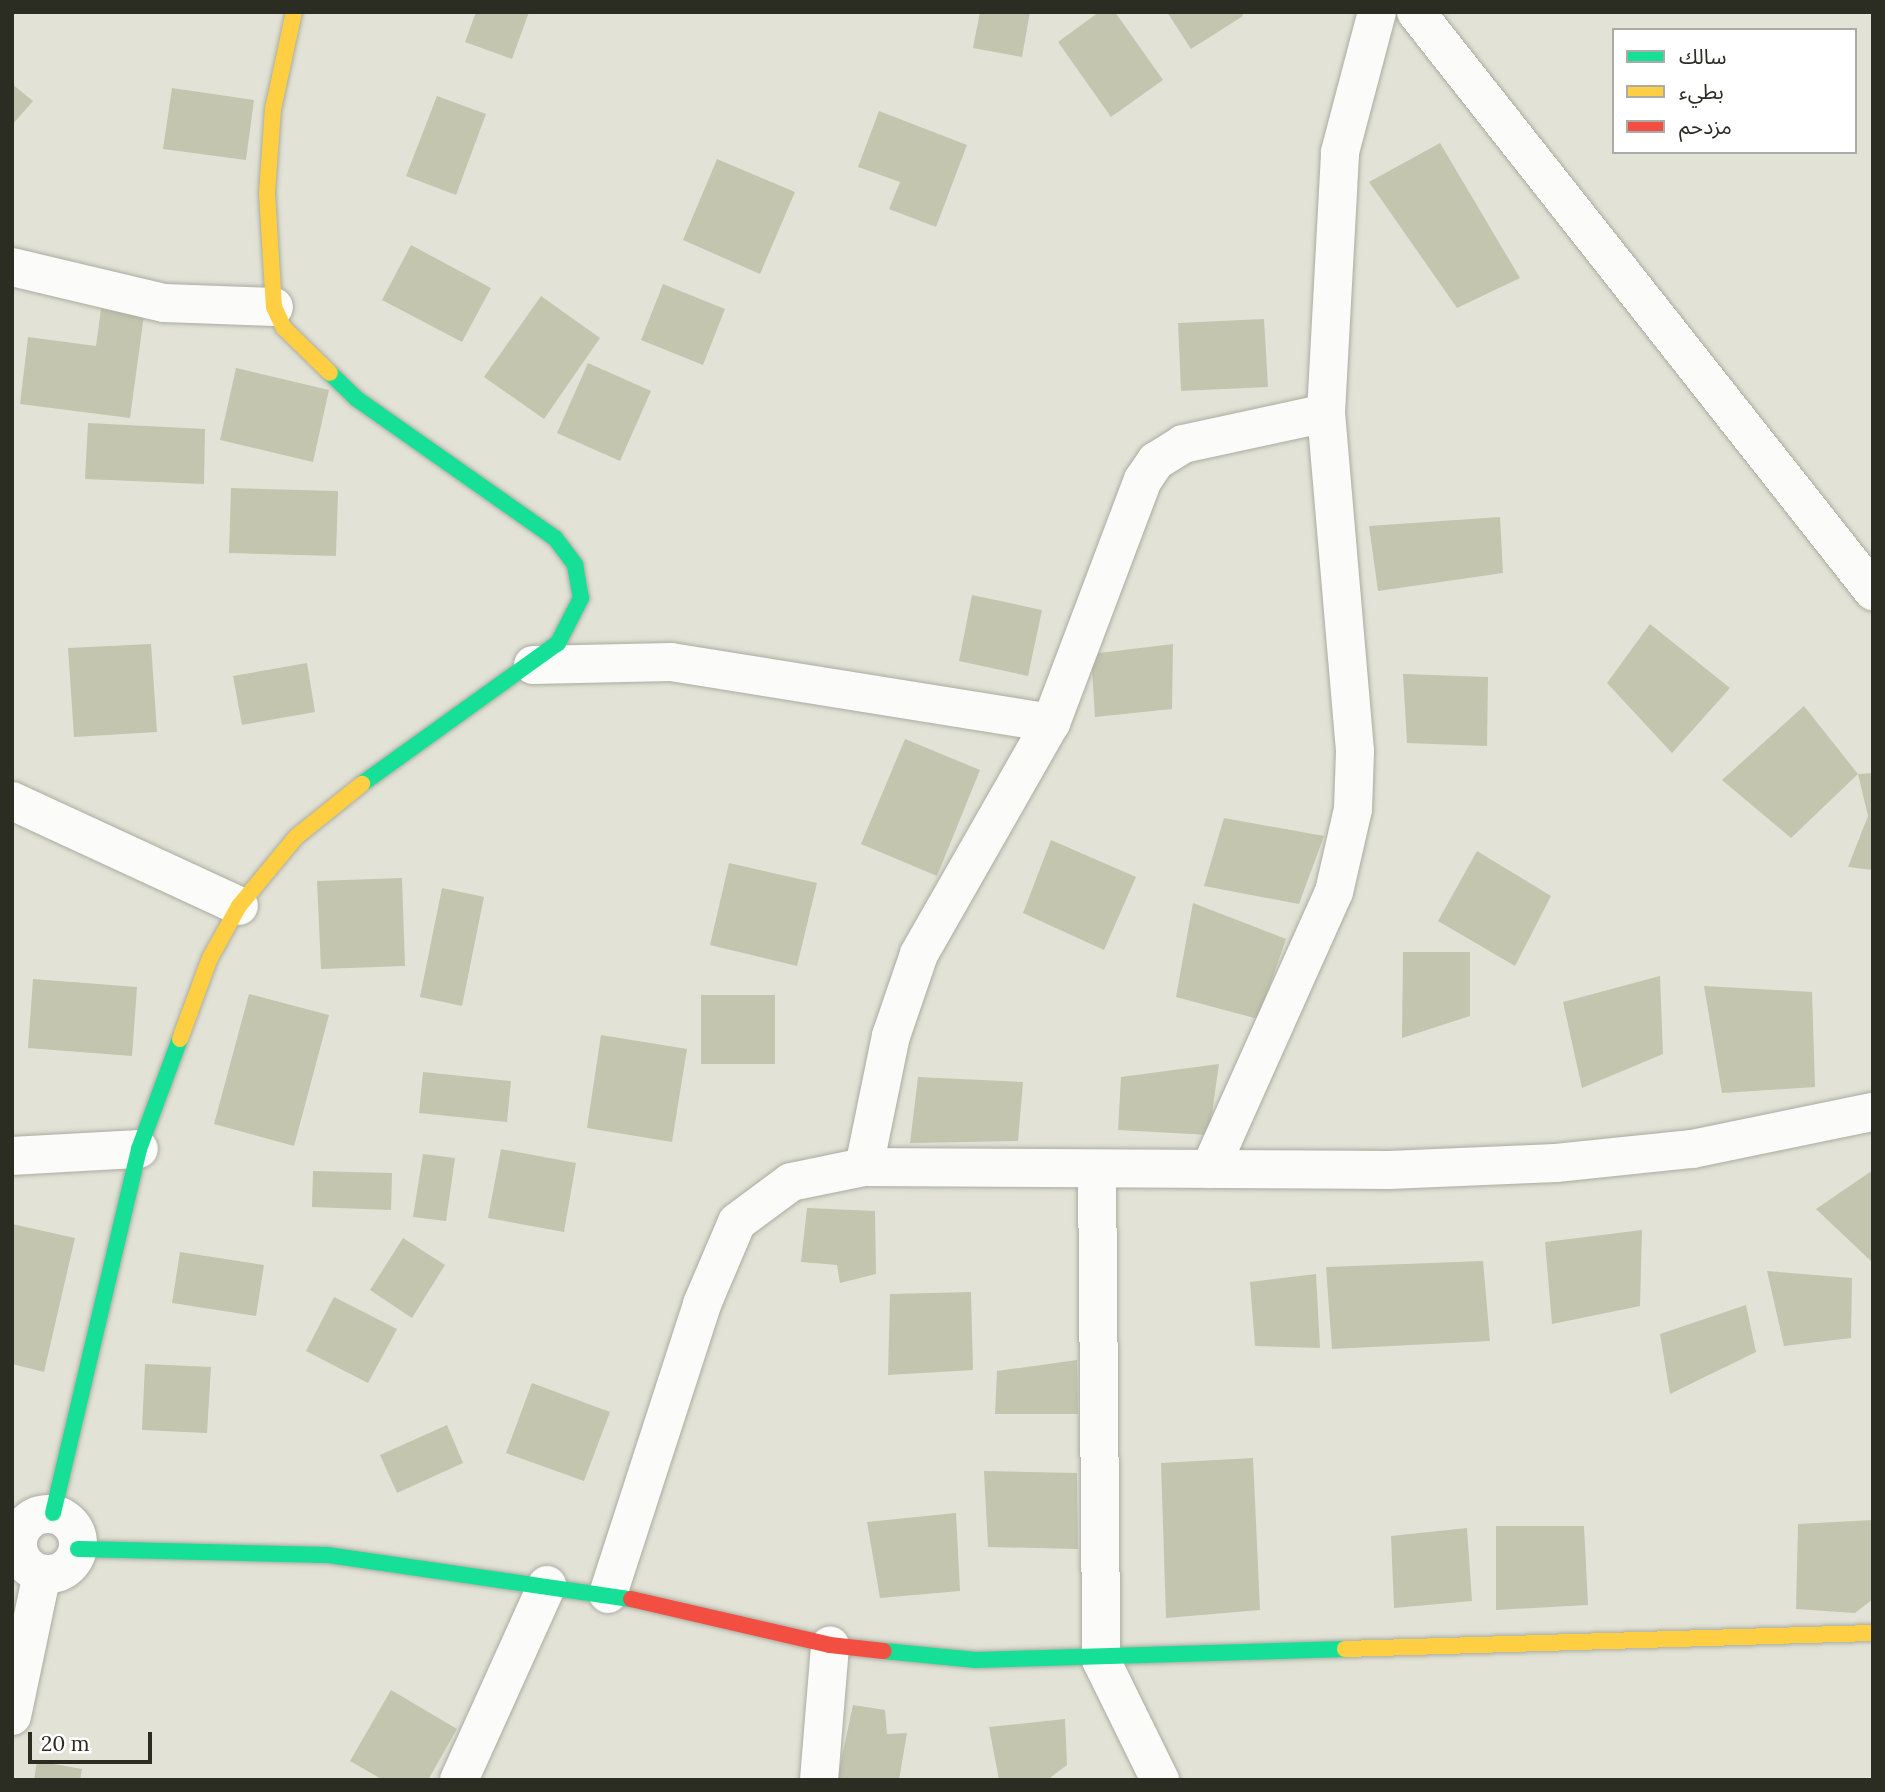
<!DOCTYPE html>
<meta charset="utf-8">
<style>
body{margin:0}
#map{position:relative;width:1885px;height:1792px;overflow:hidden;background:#e2e3d6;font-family:Lora,"Noto Sans Arabic",serif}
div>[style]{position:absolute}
.building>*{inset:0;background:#c4c5ae}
.roads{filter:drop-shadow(0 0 2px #aaaca1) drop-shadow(0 0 2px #aaaca1)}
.street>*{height:38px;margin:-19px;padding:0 19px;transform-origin:19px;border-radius:19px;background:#fbfbf9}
.street>.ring{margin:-19px;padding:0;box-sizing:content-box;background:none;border:38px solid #fbfbf9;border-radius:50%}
.fast>*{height:16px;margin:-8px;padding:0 8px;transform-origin:8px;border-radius:8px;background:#16e098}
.slow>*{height:16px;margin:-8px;padding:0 8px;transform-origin:8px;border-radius:8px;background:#ffcf43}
.jam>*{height:16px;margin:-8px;padding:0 8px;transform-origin:8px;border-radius:8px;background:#f24e42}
span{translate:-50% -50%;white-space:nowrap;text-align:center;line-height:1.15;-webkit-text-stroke:7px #fff;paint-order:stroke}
.frame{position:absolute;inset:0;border:14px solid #2b2c22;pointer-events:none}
.legend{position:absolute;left:1612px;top:28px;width:245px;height:126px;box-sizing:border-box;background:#fff;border:2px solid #aaaba7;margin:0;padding:9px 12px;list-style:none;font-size:21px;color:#2b2c22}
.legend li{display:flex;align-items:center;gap:14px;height:35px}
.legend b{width:35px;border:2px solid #aaaba7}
.scale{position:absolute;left:28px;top:1732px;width:124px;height:32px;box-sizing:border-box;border:4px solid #2b2c22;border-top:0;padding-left:9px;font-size:21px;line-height:24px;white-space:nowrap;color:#2b2c22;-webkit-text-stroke:5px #fff;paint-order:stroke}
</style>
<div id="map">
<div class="building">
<i style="clip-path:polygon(476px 12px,529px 12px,512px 59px,465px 42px)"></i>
<i style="clip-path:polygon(980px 12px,1030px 12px,1022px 57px,973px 48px)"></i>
<i style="clip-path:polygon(1099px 12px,1115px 12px,1163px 80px,1111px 117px,1058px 42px)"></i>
<i style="clip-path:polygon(1167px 12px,1241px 12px,1243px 16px,1191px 49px)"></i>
<i style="clip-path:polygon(12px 84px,33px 101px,12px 125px)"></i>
<i style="clip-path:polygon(172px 88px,254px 100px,246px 160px,163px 149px)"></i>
<i style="clip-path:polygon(437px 96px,486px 114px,456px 195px,406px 176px)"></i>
<i style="clip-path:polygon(879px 111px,967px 145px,936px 227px,889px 209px,900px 182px,858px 167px)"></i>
<i style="clip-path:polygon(1440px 143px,1520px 278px,1457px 308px,1369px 182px)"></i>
<i style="clip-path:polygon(717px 159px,795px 192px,760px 274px,683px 240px)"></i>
<i style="clip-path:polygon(411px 245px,491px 288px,462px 342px,382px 300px)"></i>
<i style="clip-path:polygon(663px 284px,725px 309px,703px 365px,641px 340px)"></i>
<i style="clip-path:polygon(541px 296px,600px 338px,544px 419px,484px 377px)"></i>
<i style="clip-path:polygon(101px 309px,144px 315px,130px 418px,20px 404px,28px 337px,96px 346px)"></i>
<i style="clip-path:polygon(1264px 319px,1268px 387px,1181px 391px,1178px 323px)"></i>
<i style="clip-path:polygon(588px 363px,651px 391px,620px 461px,557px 433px)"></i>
<i style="clip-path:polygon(236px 368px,329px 390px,313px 462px,220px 440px)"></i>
<i style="clip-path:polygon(88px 423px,205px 429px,204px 484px,85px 479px)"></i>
<i style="clip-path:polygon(231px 488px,338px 491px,336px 556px,229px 553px)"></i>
<i style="clip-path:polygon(1500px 517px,1503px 573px,1378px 591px,1369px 526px)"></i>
<i style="clip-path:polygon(972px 595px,1042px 610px,1028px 676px,959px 661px)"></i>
<i style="clip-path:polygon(1650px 624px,1730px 688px,1672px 753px,1607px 683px)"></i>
<i style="clip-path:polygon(151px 644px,157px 732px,74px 737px,68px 648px)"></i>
<i style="clip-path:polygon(1173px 644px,1172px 709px,1095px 717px,1091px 654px)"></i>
<i style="clip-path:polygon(307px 663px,315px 712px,242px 725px,233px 676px)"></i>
<i style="clip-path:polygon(1403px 674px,1488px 677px,1487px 746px,1407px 743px)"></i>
<i style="clip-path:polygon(1804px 706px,1858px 774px,1791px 838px,1722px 780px)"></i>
<i style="clip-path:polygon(905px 739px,980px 770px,937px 876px,861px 844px)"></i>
<i style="clip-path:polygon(1873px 773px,1873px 870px,1848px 867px,1868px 816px,1858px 774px)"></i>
<i style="clip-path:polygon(1224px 818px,1324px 836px,1299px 904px,1204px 886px)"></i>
<i style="clip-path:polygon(1051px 840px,1136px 877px,1104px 950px,1023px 913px)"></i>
<i style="clip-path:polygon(1477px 851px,1551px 896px,1515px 966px,1438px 921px)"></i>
<i style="clip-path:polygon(729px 863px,817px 883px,797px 966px,710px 945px)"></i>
<i style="clip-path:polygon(402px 878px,405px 966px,321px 969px,317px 881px)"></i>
<i style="clip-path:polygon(442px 888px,484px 897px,462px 1006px,420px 997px)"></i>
<i style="clip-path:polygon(1193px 903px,1286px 939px,1258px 1019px,1176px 997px)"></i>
<i style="clip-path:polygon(1403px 952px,1470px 952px,1470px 1016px,1402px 1038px)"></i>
<i style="clip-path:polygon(1660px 976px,1663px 1054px,1582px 1088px,1563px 1002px)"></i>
<i style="clip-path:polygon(33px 979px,137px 987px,132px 1056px,28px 1048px)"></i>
<i style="clip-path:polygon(1704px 986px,1812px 992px,1815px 1087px,1722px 1093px)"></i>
<i style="clip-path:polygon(249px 994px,329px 1015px,294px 1146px,214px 1124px)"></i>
<i style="clip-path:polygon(701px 995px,775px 995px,775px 1064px,701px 1064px)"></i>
<i style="clip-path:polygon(601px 1035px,687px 1049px,672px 1142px,587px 1128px)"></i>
<i style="clip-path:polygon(1219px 1064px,1209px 1135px,1118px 1130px,1121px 1077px)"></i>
<i style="clip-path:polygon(423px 1072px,511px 1081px,507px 1122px,419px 1113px)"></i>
<i style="clip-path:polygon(918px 1077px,1023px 1082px,1018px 1141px,910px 1143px)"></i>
<i style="clip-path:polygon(501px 1149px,576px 1163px,564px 1232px,488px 1218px)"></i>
<i style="clip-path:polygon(423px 1154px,455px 1158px,446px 1221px,413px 1217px)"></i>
<i style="clip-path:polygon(1873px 1170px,1873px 1263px,1816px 1209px)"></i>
<i style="clip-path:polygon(313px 1171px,392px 1173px,391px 1210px,312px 1207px)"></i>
<i style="clip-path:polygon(807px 1208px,875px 1211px,876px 1274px,840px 1283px,837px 1265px,801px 1262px)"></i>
<i style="clip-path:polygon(12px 1224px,75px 1238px,44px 1372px,12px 1364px)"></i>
<i style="clip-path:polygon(1642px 1230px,1640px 1306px,1552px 1324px,1545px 1242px)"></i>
<i style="clip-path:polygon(403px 1238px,445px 1265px,412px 1318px,370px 1290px)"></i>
<i style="clip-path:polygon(180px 1252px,264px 1265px,256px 1316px,172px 1303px)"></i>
<i style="clip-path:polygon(1483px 1261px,1490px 1341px,1332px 1349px,1326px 1267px)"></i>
<i style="clip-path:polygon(1767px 1271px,1852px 1278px,1851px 1338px,1784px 1346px)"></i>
<i style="clip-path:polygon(1316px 1274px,1320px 1348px,1255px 1346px,1250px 1282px)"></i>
<i style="clip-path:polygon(971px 1292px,973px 1370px,888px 1375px,890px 1294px)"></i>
<i style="clip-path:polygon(334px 1297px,397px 1329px,368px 1383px,306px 1351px)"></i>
<i style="clip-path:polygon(1746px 1305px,1756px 1352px,1670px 1394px,1660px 1334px)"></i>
<i style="clip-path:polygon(1077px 1360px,1078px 1414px,995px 1414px,997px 1371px)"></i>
<i style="clip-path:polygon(145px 1364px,211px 1367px,207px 1433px,142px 1430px)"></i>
<i style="clip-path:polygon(532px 1383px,610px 1412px,584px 1481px,506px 1453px)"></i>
<i style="clip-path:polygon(447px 1425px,463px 1463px,397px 1493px,380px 1455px)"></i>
<i style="clip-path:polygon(1253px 1458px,1260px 1610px,1166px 1618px,1161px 1463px)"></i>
<i style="clip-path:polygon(984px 1471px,1077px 1473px,1078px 1549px,988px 1547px)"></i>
<i style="clip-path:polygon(956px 1513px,960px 1591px,880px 1598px,867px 1522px)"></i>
<i style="clip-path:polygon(1873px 1520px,1873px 1599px,1855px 1613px,1796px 1609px,1798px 1524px)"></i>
<i style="clip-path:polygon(1496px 1526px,1584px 1526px,1588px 1605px,1496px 1610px)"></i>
<i style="clip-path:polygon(1467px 1528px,1472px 1601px,1394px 1608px,1391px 1536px)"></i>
<i style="clip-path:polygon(391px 1690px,457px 1729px,428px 1780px,383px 1780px,350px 1761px)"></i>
<i style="clip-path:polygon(853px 1705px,885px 1710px,887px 1734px,907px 1733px,899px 1780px,837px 1780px)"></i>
<i style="clip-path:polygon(1065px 1719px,1067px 1765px,1047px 1780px,999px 1780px,989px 1727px)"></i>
<i style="clip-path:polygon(37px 1761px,82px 1769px,80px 1780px,34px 1780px)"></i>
</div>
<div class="roads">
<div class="street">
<i style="left:1416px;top:12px;width:738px;rotate:51.72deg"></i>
<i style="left:12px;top:267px;width:156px;rotate:13.3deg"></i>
<i style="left:164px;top:303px;width:110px;rotate:2.1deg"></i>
<i style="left:533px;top:665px;width:138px;rotate:-1.2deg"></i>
<i style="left:671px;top:662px;width:385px;rotate:9.1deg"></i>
<i style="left:12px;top:801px;width:250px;rotate:24.8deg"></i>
<i style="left:12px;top:1156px;width:127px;rotate:-3.2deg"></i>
<i style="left:864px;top:1167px;width:134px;rotate:-78.4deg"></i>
<i style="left:891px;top:1036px;width:87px;rotate:-71.1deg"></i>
<i style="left:919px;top:954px;width:266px;rotate:-60.3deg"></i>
<i style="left:1051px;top:723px;width:260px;rotate:-69.3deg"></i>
<i style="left:1143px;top:480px;width:23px;rotate:-56deg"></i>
<i style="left:1156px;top:461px;width:32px;rotate:-32deg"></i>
<i style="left:1183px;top:444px;width:146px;rotate:-12.2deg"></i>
<i style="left:1097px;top:1169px;width:491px;rotate:89.5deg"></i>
<i style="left:1101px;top:1660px;width:134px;rotate:63.8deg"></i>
<i style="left:1210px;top:1169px;width:303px;rotate:-65.9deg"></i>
<i style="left:1334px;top:892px;width:85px;rotate:-77.1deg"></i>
<i style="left:1353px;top:809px;width:58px;rotate:-88deg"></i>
<i style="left:1355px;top:751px;width:339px;rotate:-94.9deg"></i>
<i style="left:1326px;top:413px;width:261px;rotate:-86.9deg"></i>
<i style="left:1340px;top:152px;width:145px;rotate:-75.2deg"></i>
<i class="ring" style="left:18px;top:1514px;width:22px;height:22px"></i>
<i style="left:608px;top:1594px;width:305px;rotate:-72deg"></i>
<i style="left:702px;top:1304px;width:89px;rotate:-66.9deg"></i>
<i style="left:737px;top:1222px;width:67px;rotate:-36.5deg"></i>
<i style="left:791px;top:1182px;width:75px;rotate:-11.6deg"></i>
<i style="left:864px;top:1167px;width:525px;rotate:0.33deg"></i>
<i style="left:1389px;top:1170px;width:167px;rotate:-2.4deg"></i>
<i style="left:1556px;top:1163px;width:137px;rotate:-5.9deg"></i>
<i style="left:1692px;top:1149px;width:185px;rotate:-11.6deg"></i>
<i style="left:12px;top:1716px;width:145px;rotate:-78.1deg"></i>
<i style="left:459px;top:1780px;width:214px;rotate:-65.7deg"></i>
<i style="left:819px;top:1780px;width:135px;rotate:-85.3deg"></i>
</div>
<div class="fast">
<i style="left:330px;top:373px;width:37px;rotate:44deg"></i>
<i style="left:357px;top:399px;width:242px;rotate:35.1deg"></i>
<i style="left:555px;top:538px;width:34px;rotate:53deg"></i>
<i style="left:575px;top:565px;width:34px;rotate:80deg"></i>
<i style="left:581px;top:598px;width:51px;rotate:117.1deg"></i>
<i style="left:558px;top:643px;width:241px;rotate:144.3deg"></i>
<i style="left:53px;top:1513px;width:374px;rotate:-76.7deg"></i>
<i style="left:139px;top:1149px;width:117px;rotate:-69.6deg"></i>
<i style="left:78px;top:1549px;width:250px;rotate:1.4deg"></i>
<i style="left:328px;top:1555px;width:306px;rotate:8.3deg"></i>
<i style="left:884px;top:1651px;width:92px;rotate:5.6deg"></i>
<i style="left:976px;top:1660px;width:369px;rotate:-1.7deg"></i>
</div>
<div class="slow">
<i style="left:294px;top:12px;width:99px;rotate:102.2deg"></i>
<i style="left:273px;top:109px;width:84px;rotate:94.1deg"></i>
<i style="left:267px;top:193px;width:114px;rotate:86.5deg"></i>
<i style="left:274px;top:307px;width:23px;rotate:65deg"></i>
<i style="left:284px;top:328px;width:64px;rotate:44.4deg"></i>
<i style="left:180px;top:1039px;width:86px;rotate:-69.7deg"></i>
<i style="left:210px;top:958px;width:60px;rotate:-60.9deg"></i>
<i style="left:239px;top:906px;width:89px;rotate:-50.4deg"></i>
<i style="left:296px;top:837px;width:85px;rotate:-38.8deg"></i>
<i style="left:1345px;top:1649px;width:528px;rotate:-1.74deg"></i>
</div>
<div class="jam">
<i style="left:631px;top:1599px;width:204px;rotate:13deg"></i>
<i style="left:830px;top:1645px;width:54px;rotate:6.3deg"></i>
</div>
</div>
<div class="frame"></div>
<ul class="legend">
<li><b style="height:9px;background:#16e098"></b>سالك</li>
<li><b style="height:9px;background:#ffcf43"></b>بطيء</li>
<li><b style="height:9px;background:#f24e42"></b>مزدحم</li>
</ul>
<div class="scale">20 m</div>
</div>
